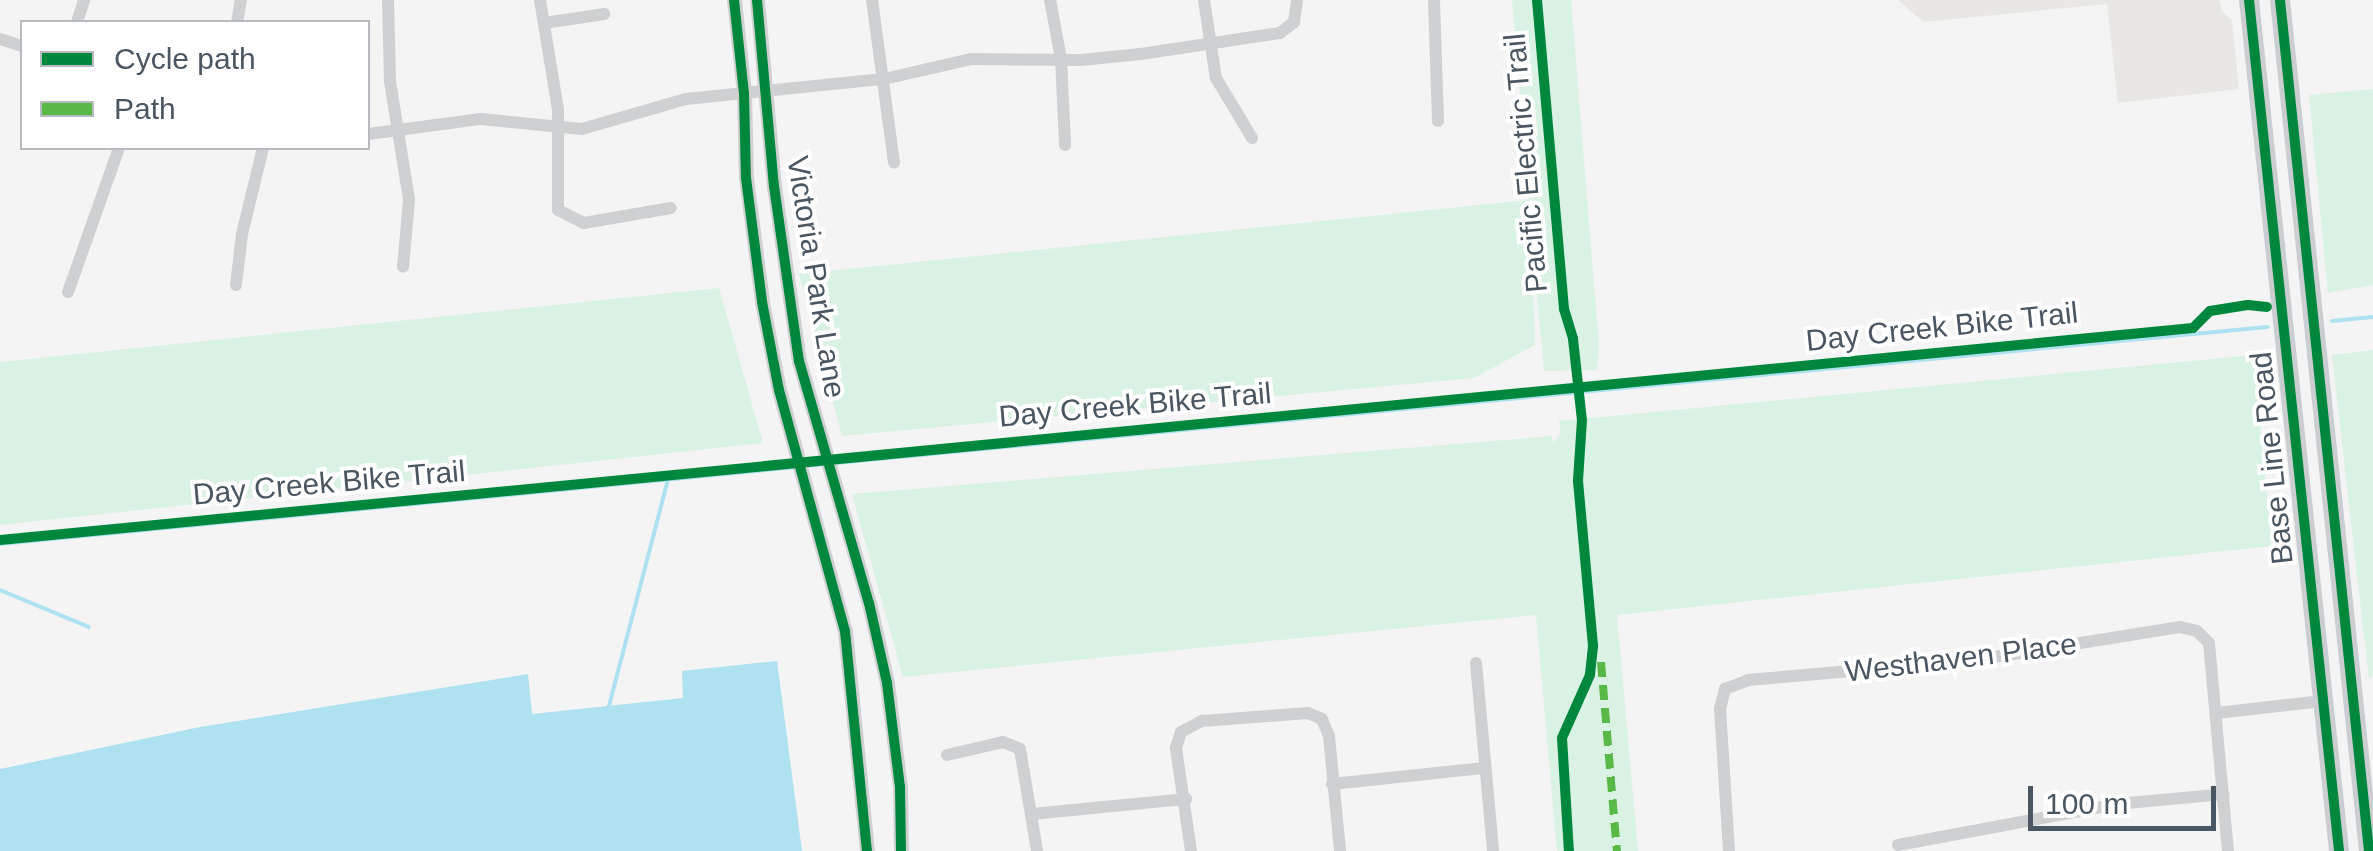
<!DOCTYPE html>
<style>
body{margin:0}
#map{position:relative;width:2373px;height:851px;overflow:hidden;background:#f4f4f4;font-family:Arial,sans-serif}
div>[style]{position:absolute}
.commercial>*{inset:0;background:#e8e7e3}
.green>*{inset:0;background:#d9f2e3}
.water>*{inset:0;background:#aee2f0}
.stream>*{height:4px;margin:-2px;padding:0 2px;transform-origin:2px;border-radius:2px;background:#aee2f0}
.minor>*{height:12px;margin:-6px;padding:0 6px;transform-origin:6px;border-radius:6px;background:#ced0d2}
.tertiary>*{height:15px;margin:-7.5px;padding:0 7.5px;transform-origin:7.5px;border-radius:7.5px;background:#ced0d2}
.primary>*{height:20px;margin:-10px;padding:0 10px;transform-origin:10px;border-radius:10px;background:#caced1}
.quiet>*{height:8px;margin-top:-4px;transform-origin:0;background:repeating-linear-gradient(90deg,#58b947 0 15px,transparent 0 23px)}
.cycleway>*{height:10px;margin:-5px;padding:0 5px;transform-origin:5px;border-radius:5px;background:#00873e}
span{translate:-50% -50%;white-space:nowrap;text-align:center;line-height:1.15;-webkit-text-stroke:8px #fff;paint-order:stroke}
.street-label{font-size:30px;color:#4a5661}
.legend{position:absolute;left:20px;top:20px;width:350px;height:130px;box-sizing:border-box;background:#fff;border:2px solid #b7bbc0;margin:0;padding:12px 18px;list-style:none;font-size:30px;color:#4a5661}
.legend li{display:flex;align-items:center;gap:20px;height:50px}
.legend b{width:50px;border:2px solid #b7bbc0}
.scale{position:absolute;left:2028px;top:786px;width:188px;height:45px;box-sizing:border-box;border:5px solid #4a5661;border-top:0;padding-left:12px;font-size:30px;line-height:35px;white-space:nowrap;color:#4a5661;-webkit-text-stroke:8px #fff;paint-order:stroke}
</style>
<div id="map">
<div class="commercial">
<i style="clip-path:polygon(1898px 0,2220px 0,2222px 11px,2232px 20px,2239px 89px,2118px 103px,2107px 4px,1923px 22px)"></i>
</div>
<div class="green">
<i style="clip-path:polygon(1512px 0,1571px 0,1599px 346px,1597px 370px,1544px 371px,1531px 228px,1535px 345px,1474px 378px,842px 436px,799px 274px,1529px 200px)"></i>
<i style="clip-path:polygon(2373px 89px,2373px 285px,2328px 293px,2309px 95px)"></i>
<i style="clip-path:polygon(719px 288px,763px 443px,0 525px,0 362px)"></i>
<i style="clip-path:polygon(2373px 350px,2373px 674px,2369px 680px,2332px 355px)"></i>
<i style="clip-path:polygon(2254px 355px,2272px 546px,1617px 615px,1638px 851px,1557px 851px,1536px 615px,903px 677px,852px 494px,1552px 436px,1553px 443px,1561px 433px,1559px 421px)"></i>
</div>
<div class="water">
<i style="clip-path:polygon(777px 661px,802px 851px,0 851px,0 769px,200px 727px,528px 674px,532px 714px,683px 698px,682px 671px)"></i>
</div>
<div class="stream">
<i style="left:2332px;top:321px;width:41px;rotate:-5.6deg"></i>
<i style="left:836px;top:463px;width:1438px;rotate:-5.43deg"></i>
<i style="left:806px;top:466px;width:20px;rotate:-6deg"></i>
<i style="left:0;top:544px;width:801px;rotate:-5.52deg"></i>
<i style="left:0;top:590px;width:96px;rotate:22.6deg"></i>
<i style="left:609px;top:706px;width:235px;rotate:-75.4deg"></i>
</div>
<div class="minor">
<i style="left:388px;top:0;width:81px;rotate:88.6deg"></i>
<i style="left:390px;top:81px;width:121px;rotate:80.9deg"></i>
<i style="left:409px;top:200px;width:67px;rotate:95.1deg"></i>
<i style="left:540px;top:0;width:111px;rotate:80.7deg"></i>
<i style="left:558px;top:110px;width:100px;rotate:90deg"></i>
<i style="left:558px;top:210px;width:29px;rotate:27deg"></i>
<i style="left:584px;top:223px;width:88px;rotate:-9.8deg"></i>
<i style="left:872px;top:0;width:164px;rotate:82.3deg"></i>
<i style="left:1050px;top:0;width:60px;rotate:79.4deg"></i>
<i style="left:1061px;top:59px;width:86px;rotate:87.3deg"></i>
<i style="left:1204px;top:0;width:79px;rotate:81.3deg"></i>
<i style="left:1216px;top:78px;width:70px;rotate:59deg"></i>
<i style="left:1434px;top:0;width:121px;rotate:88.1deg"></i>
<i style="left:77px;top:22px;width:23px;rotate:-72deg"></i>
<i style="left:237px;top:22px;width:22px;rotate:-80deg"></i>
<i style="left:544px;top:23px;width:61px;rotate:-8.5deg"></i>
<i style="left:0;top:39px;width:23px;rotate:18deg"></i>
<i style="left:368px;top:134px;width:114px;rotate:-7.6deg"></i>
<i style="left:481px;top:119px;width:101px;rotate:5.7deg"></i>
<i style="left:582px;top:129px;width:108px;rotate:-16.1deg"></i>
<i style="left:686px;top:99px;width:199px;rotate:-5.8deg"></i>
<i style="left:884px;top:79px;width:89px;rotate:-12.9deg"></i>
<i style="left:971px;top:59px;width:110px;rotate:0.5deg"></i>
<i style="left:1081px;top:60px;width:60px;rotate:-5.7deg"></i>
<i style="left:1141px;top:54px;width:141px;rotate:-8.6deg"></i>
<i style="left:1280px;top:33px;width:18px;rotate:-38deg"></i>
<i style="left:1294px;top:22px;width:22px;rotate:-82deg"></i>
<i style="left:236px;top:285px;width:51px;rotate:-83.3deg"></i>
<i style="left:242px;top:234px;width:89px;rotate:-76.3deg"></i>
<i style="left:68px;top:292px;width:153px;rotate:-70.5deg"></i>
<i style="left:1476px;top:663px;width:189px;rotate:84.8deg"></i>
<i style="left:2217px;top:713px;width:107px;rotate:-6.5deg"></i>
<i style="left:947px;top:755px;width:57px;rotate:-13.1deg"></i>
<i style="left:1003px;top:742px;width:18px;rotate:22deg"></i>
<i style="left:1020px;top:749px;width:103px;rotate:80.5deg"></i>
<i style="left:1332px;top:784px;width:154px;rotate:-6deg"></i>
<i style="left:1032px;top:814px;width:155px;rotate:-5.6deg"></i>
<i style="left:1898px;top:845px;width:223px;rotate:-10.6deg"></i>
<i style="left:2117px;top:804px;width:107px;rotate:-5.3deg"></i>
<i style="left:1191px;top:851px;width:104px;rotate:-98.3deg"></i>
<i style="left:1176px;top:748px;width:17px;rotate:-73deg"></i>
<i style="left:1181px;top:732px;width:24px;rotate:-28deg"></i>
<i style="left:1202px;top:721px;width:106px;rotate:-4.3deg"></i>
<i style="left:1308px;top:713px;width:15px;rotate:23deg"></i>
<i style="left:1322px;top:719px;width:18px;rotate:68deg"></i>
<i style="left:1329px;top:736px;width:116px;rotate:84.5deg"></i>
<i style="left:1729px;top:851px;width:142px;rotate:-93.6deg"></i>
<i style="left:1720px;top:709px;width:21px;rotate:-76deg"></i>
<i style="left:1725px;top:689px;width:25px;rotate:-21deg"></i>
<i style="left:1748px;top:680px;width:229px;rotate:-5deg"></i>
<i style="left:1976px;top:660px;width:207px;rotate:-9.2deg"></i>
<i style="left:2180px;top:627px;width:17px;rotate:13deg"></i>
<i style="left:2197px;top:631px;width:17px;rotate:45deg"></i>
<i style="left:2209px;top:643px;width:209px;rotate:84.8deg"></i>
</div>
<div class="tertiary">
<i style="left:734px;top:0;width:94px;rotate:83.9deg"></i>
<i style="left:744px;top:93px;width:85px;rotate:88.7deg"></i>
<i style="left:746px;top:178px;width:125px;rotate:82.6deg"></i>
<i style="left:762px;top:302px;width:90px;rotate:79.1deg"></i>
<i style="left:779px;top:390px;width:250px;rotate:74.7deg"></i>
<i style="left:845px;top:631px;width:221px;rotate:84.3deg"></i>
<i style="left:757px;top:0;width:187px;rotate:84.8deg"></i>
<i style="left:774px;top:186px;width:177px;rotate:81.9deg"></i>
<i style="left:799px;top:361px;width:252px;rotate:73.9deg"></i>
<i style="left:869px;top:603px;width:82px;rotate:77.3deg"></i>
<i style="left:887px;top:683px;width:105px;rotate:82.9deg"></i>
<i style="left:900px;top:787px;width:64px;rotate:89.1deg"></i>
</div>
<div class="primary">
<i style="left:2249px;top:0;width:856px;rotate:83.96deg"></i>
<i style="left:2280px;top:0;width:856px;rotate:84.03deg"></i>
</div>
<div class="quiet">
<i style="left:1601px;top:662px;width:190px;rotate:85.2deg"></i>
</div>
<div class="cycleway">
<i style="left:734px;top:0;width:94px;rotate:83.9deg"></i>
<i style="left:744px;top:93px;width:85px;rotate:88.7deg"></i>
<i style="left:746px;top:178px;width:125px;rotate:82.6deg"></i>
<i style="left:762px;top:302px;width:90px;rotate:79.1deg"></i>
<i style="left:779px;top:390px;width:250px;rotate:74.7deg"></i>
<i style="left:845px;top:631px;width:221px;rotate:84.3deg"></i>
<i style="left:757px;top:0;width:187px;rotate:84.8deg"></i>
<i style="left:774px;top:186px;width:177px;rotate:81.9deg"></i>
<i style="left:799px;top:361px;width:252px;rotate:73.9deg"></i>
<i style="left:869px;top:603px;width:82px;rotate:77.3deg"></i>
<i style="left:887px;top:683px;width:105px;rotate:82.9deg"></i>
<i style="left:900px;top:787px;width:64px;rotate:89.1deg"></i>
<i style="left:1537px;top:0;width:310px;rotate:85deg"></i>
<i style="left:1564px;top:309px;width:31px;rotate:73deg"></i>
<i style="left:1573px;top:339px;width:81px;rotate:83.7deg"></i>
<i style="left:1582px;top:420px;width:61px;rotate:93.8deg"></i>
<i style="left:1578px;top:481px;width:166px;rotate:84.8deg"></i>
<i style="left:1593px;top:646px;width:29px;rotate:96deg"></i>
<i style="left:1590px;top:675px;width:69px;rotate:114deg"></i>
<i style="left:1562px;top:738px;width:113px;rotate:86.5deg"></i>
<i style="left:2249px;top:0;width:856px;rotate:83.96deg"></i>
<i style="left:2280px;top:0;width:856px;rotate:84.03deg"></i>
<i style="left:0;top:540px;width:2203px;rotate:-5.52deg"></i>
<i style="left:2193px;top:328px;width:24px;rotate:-45deg"></i>
<i style="left:2210px;top:311px;width:38px;rotate:-9deg"></i>
<i style="left:2248px;top:305px;width:19px;rotate:6deg"></i>
</div>
<div class="street-label">
<span style="left:1526px;top:163px;rotate:-95deg">Pacific Electric Trail</span>
<span style="left:816px;top:277px;rotate:81deg">Victoria Park Lane</span>
<span style="left:1942px;top:327px;rotate:-6deg">Day Creek Bike Trail</span>
<span style="left:1135px;top:405px;rotate:-5deg">Day Creek Bike Trail</span>
<span style="left:2272px;top:458px;rotate:-96deg">Base Line Road</span>
<span style="left:329px;top:483px;rotate:-5deg">Day Creek Bike Trail</span>
<span style="left:1961px;top:658px;rotate:-7deg">Westhaven Place</span>
</div>
<ul class="legend">
<li><b style="height:12px;background:#00873e"></b>Cycle path</li>
<li><b style="height:12px;background:#58b947"></b>Path</li>
</ul>
<div class="scale">100 m</div>
</div>
